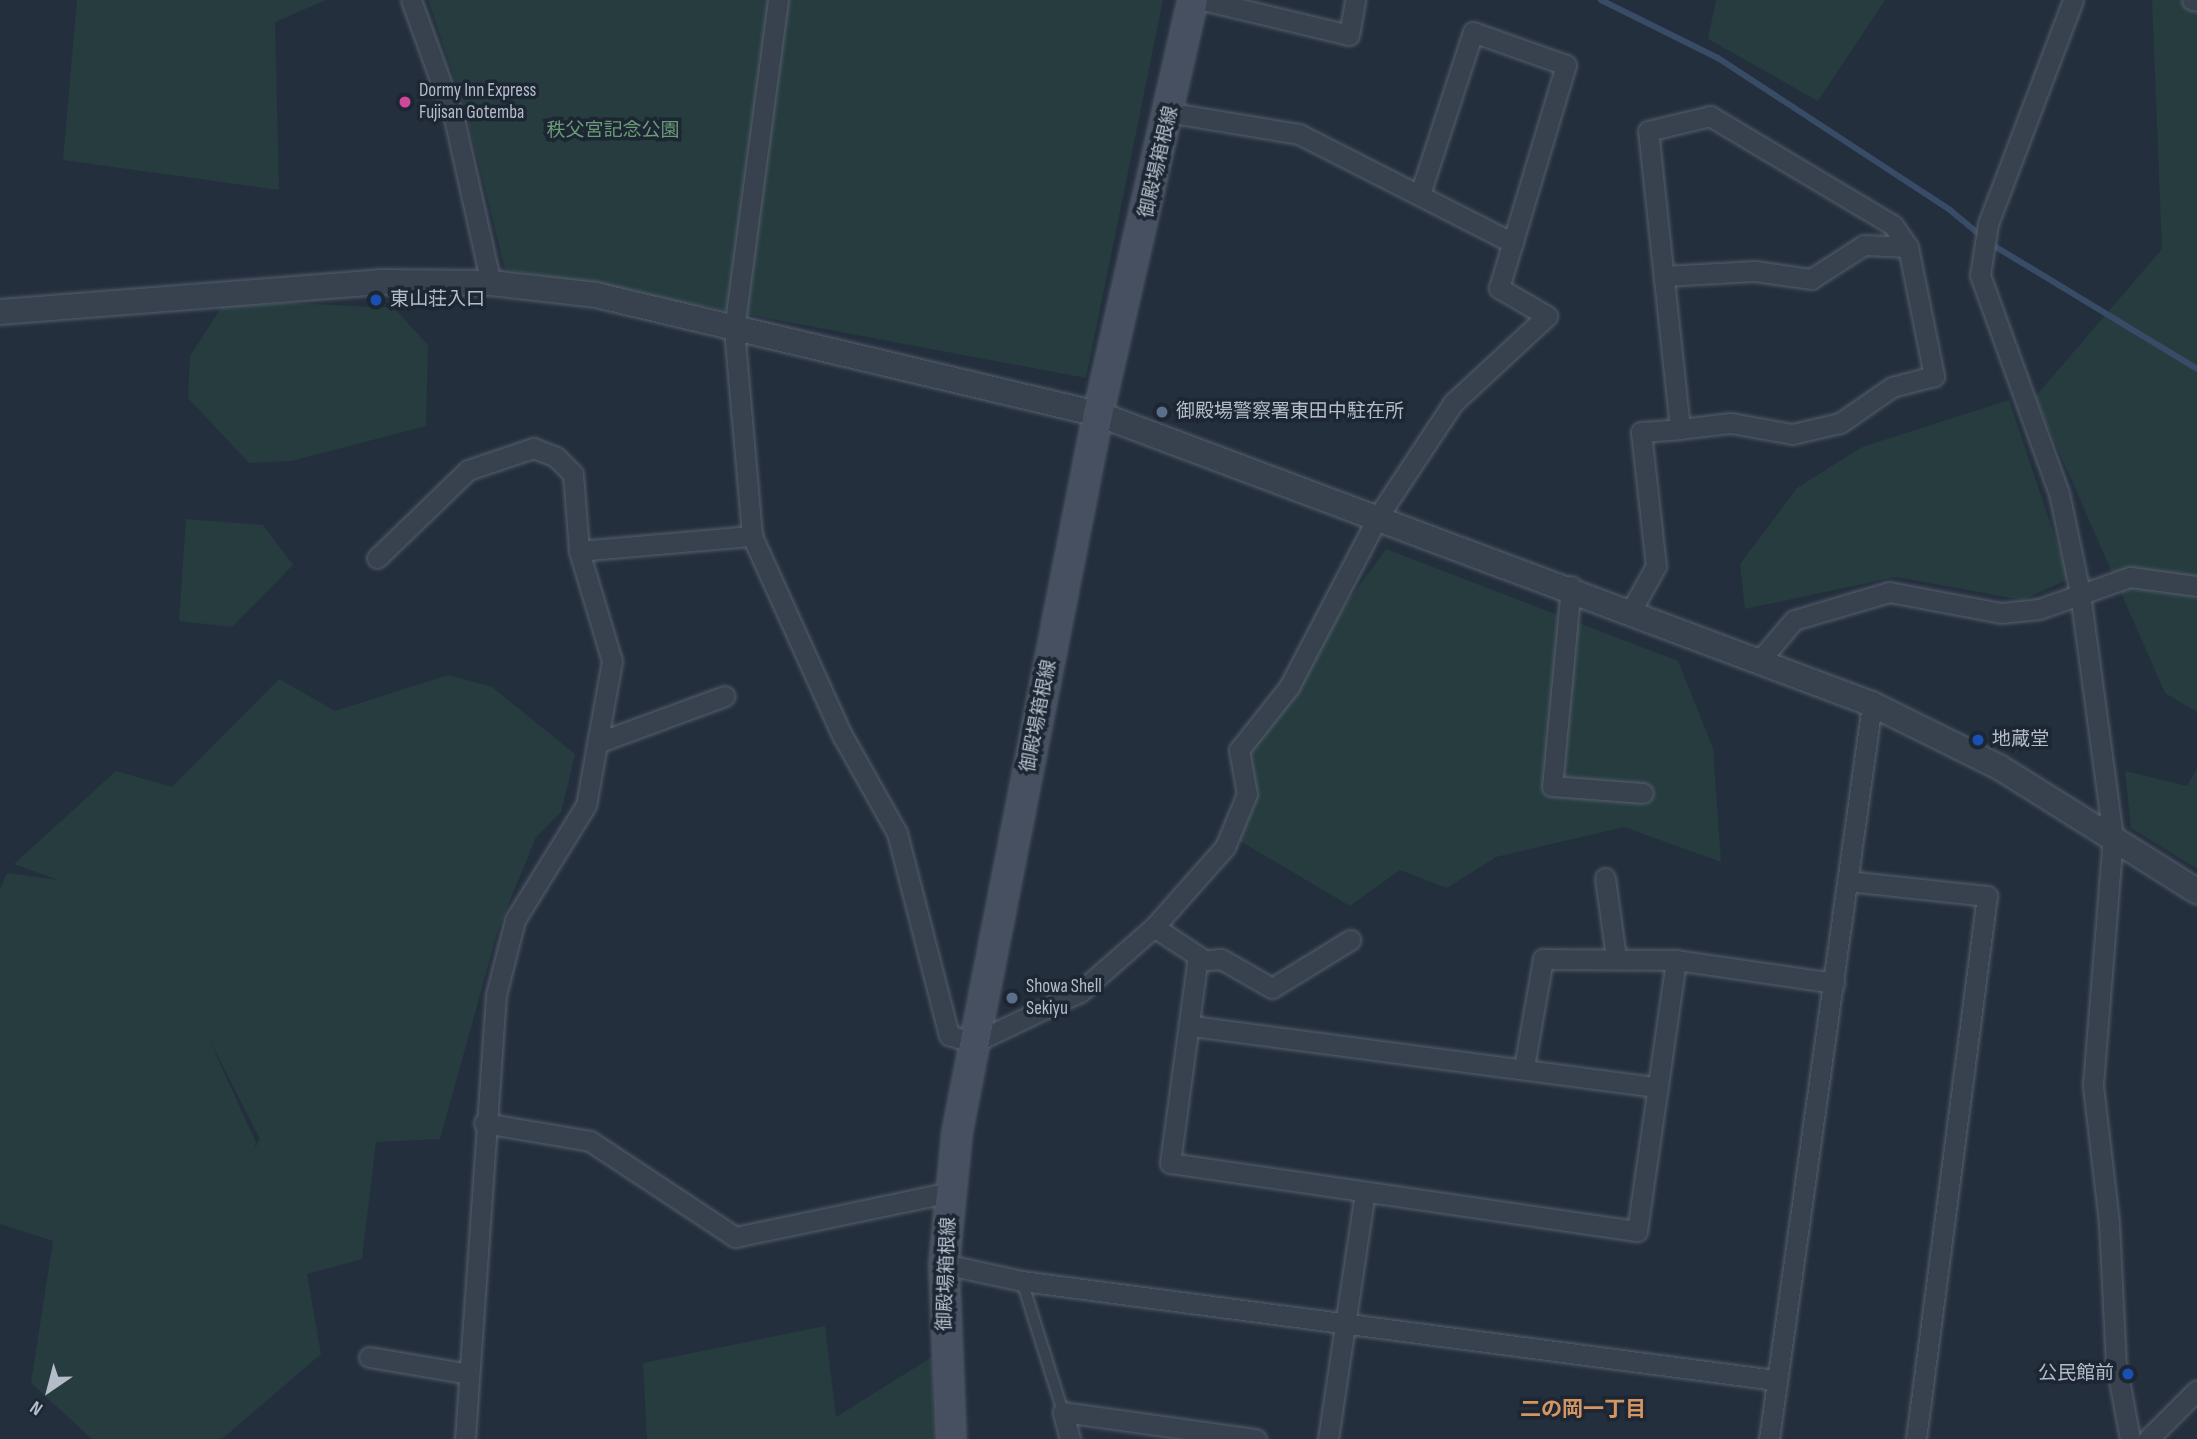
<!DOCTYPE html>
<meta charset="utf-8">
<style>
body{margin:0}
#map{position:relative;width:2197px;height:1439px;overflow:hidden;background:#242f3e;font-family:"Sofia Sans Condensed","Noto Sans JP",sans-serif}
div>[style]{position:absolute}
.green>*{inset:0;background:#263c3f}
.stream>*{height:6px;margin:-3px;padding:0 3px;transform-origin:3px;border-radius:3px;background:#394c67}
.roads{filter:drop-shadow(0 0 2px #565f6c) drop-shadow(0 0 2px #565f6c)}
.service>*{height:10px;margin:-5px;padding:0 5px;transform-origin:5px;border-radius:5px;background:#38414e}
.minor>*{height:19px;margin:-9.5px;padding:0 9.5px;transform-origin:9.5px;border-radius:9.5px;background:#38414e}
.tertiary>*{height:24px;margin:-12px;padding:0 12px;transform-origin:12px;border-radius:12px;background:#38414e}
.secondary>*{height:28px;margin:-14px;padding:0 14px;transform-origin:14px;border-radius:14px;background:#465061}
.dots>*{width:19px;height:19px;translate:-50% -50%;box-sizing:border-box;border:4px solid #1d2633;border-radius:50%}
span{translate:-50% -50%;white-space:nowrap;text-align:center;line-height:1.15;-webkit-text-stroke:7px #1d2633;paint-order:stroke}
.poi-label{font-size:19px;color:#b4bcc9}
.left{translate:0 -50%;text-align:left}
.right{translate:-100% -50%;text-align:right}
.park-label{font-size:19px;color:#6b9a76}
.street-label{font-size:19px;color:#b4bcc9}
.neighbourhood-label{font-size:21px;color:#d59563;font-weight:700}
.north{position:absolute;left:14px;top:1355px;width:70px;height:70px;-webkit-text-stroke:5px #1d2633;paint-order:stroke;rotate:215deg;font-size:19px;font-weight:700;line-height:28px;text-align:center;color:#b4bcc9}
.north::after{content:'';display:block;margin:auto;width:24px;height:32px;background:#b4bcc9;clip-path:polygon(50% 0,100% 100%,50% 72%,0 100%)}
</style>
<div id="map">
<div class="green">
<i style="clip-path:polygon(77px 0,326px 0,275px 22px,279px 190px,63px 160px)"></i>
<i style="clip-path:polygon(428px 0,1163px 0,1086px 378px,505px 269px,465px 109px)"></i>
<i style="clip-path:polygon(1716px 0,1885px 0,1818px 101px,1708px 39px)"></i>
<i style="clip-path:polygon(2152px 0,2197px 0,2197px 712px,2165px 693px,2035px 397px,2162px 249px)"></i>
<i style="clip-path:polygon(290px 303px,394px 308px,428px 345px,426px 426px,291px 461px,249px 463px,188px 398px,190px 356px,223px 305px)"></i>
<i style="clip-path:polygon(2009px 400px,2069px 579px,2022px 600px,1896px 577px,1745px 609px,1740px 564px,1797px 488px,1862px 447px)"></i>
<i style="clip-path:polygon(186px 519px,263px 525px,293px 565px,232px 627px,179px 621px)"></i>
<i style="clip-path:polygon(1386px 549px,1678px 661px,1713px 748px,1721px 862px,1624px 827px,1496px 857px,1447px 888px,1400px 870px,1350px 906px,1238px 840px,1239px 750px)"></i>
<i style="clip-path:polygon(evenodd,448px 675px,492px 687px,575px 754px,561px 812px,536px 837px,498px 930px,440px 1139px,376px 1142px,362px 1259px,307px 1274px,321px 1354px,222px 1439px,92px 1439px,31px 1383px,53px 1241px,0 1224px,0 889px,7px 873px,58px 880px,14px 864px,116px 771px,172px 787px,279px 679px,335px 711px,448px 675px,209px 1039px,260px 1139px,254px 1150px,256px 1143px,209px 1039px)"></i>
<i style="clip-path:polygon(2197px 769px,2197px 869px,2131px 828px,2125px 771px,2187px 786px)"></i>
<i style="clip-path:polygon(825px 1326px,836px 1417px,932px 1357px,934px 1439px,647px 1439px,643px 1363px)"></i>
</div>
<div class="stream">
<i style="left:1601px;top:0;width:131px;rotate:26.4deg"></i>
<i style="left:1718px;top:58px;width:277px;rotate:33.2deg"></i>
<i style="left:1950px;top:210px;width:53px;rotate:39.7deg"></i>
<i style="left:1991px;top:244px;width:241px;rotate:31.2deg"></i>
</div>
<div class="roads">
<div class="service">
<i style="left:1022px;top:1281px;width:137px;rotate:72.6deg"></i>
</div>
<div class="minor">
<i style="left:411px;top:0;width:126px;rotate:70deg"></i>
<i style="left:454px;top:118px;width:169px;rotate:77.4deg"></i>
<i style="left:778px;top:0;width:332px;rotate:97.6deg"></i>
<i style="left:734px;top:329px;width:208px;rotate:85deg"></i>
<i style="left:752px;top:536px;width:218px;rotate:65.7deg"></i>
<i style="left:842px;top:735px;width:112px;rotate:60.7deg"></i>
<i style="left:897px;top:833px;width:209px;rotate:75.6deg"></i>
<i style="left:949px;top:1035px;width:25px;rotate:18deg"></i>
<i style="left:973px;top:1043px;width:119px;rotate:-25.5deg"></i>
<i style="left:1080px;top:992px;width:98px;rotate:-41.3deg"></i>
<i style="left:1154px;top:927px;width:107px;rotate:-48.4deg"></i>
<i style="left:1225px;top:847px;width:57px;rotate:-67.5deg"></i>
<i style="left:1247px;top:794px;width:45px;rotate:-100.3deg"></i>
<i style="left:1239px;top:750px;width:80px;rotate:-51.6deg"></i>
<i style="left:1289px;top:687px;width:194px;rotate:-62.4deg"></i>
<i style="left:1379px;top:515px;width:134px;rotate:-56.5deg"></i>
<i style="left:1453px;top:403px;width:128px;rotate:-42.8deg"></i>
<i style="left:1547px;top:316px;width:56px;rotate:-149.7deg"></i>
<i style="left:1499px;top:288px;width:233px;rotate:-73.3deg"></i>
<i style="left:1566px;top:65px;width:99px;rotate:-160.5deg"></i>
<i style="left:1473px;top:32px;width:170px;rotate:108.1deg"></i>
<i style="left:1203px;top:0;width:150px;rotate:13.5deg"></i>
<i style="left:1349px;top:35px;width:36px;rotate:-80deg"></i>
<i style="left:2073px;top:0;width:240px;rotate:110.8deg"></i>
<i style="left:1988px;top:224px;width:52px;rotate:98.9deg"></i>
<i style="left:1980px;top:275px;width:232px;rotate:70.1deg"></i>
<i style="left:2059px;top:493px;width:102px;rotate:78.1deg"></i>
<i style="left:2080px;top:593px;width:245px;rotate:82.3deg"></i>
<i style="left:2113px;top:836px;width:251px;rotate:94.6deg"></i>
<i style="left:2093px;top:1086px;width:138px;rotate:83.3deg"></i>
<i style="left:2109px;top:1223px;width:141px;rotate:87.2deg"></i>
<i style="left:2116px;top:1364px;width:76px;rotate:79.4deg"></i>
<i style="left:2192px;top:0;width:5px;rotate:11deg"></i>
<i style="left:1172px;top:113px;width:129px;rotate:9.4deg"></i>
<i style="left:1299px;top:134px;width:240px;rotate:27deg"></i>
<i style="left:1710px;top:116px;width:213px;rotate:30.8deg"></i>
<i style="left:1893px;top:225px;width:27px;rotate:56deg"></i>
<i style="left:1908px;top:247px;width:132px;rotate:78.6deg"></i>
<i style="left:1934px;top:376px;width:43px;rotate:165.3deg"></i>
<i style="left:1892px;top:387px;width:63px;rotate:145.3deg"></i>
<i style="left:1840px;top:423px;width:49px;rotate:167.1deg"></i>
<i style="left:1792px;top:434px;width:63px;rotate:-169.9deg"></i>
<i style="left:1730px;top:423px;width:50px;rotate:173.2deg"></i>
<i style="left:1680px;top:429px;width:300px;rotate:-96.1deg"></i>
<i style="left:1648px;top:131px;width:64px;rotate:-13.6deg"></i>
<i style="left:1664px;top:276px;width:91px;rotate:-3.1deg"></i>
<i style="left:1755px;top:271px;width:57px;rotate:8.1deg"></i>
<i style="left:1811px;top:279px;width:63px;rotate:-32.7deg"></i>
<i style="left:1864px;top:245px;width:44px;rotate:2.6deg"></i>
<i style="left:579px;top:551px;width:174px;rotate:-5deg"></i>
<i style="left:377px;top:558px;width:127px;rotate:-44deg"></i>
<i style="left:468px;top:470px;width:69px;rotate:-18.7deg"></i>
<i style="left:533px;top:448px;width:25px;rotate:21deg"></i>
<i style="left:556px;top:457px;width:24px;rotate:45deg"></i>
<i style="left:573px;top:474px;width:77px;rotate:85.5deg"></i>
<i style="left:579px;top:551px;width:115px;rotate:73.3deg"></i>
<i style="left:612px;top:661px;width:146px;rotate:100.2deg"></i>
<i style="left:586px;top:805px;width:135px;rotate:121.7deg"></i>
<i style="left:515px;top:920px;width:77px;rotate:104.2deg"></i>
<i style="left:496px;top:995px;width:445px;rotate:94deg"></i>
<i style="left:1571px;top:586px;width:201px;rotate:95.4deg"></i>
<i style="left:1552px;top:786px;width:91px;rotate:4.4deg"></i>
<i style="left:1632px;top:609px;width:49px;rotate:-60.8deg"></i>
<i style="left:1656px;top:566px;width:135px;rotate:-96.4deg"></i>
<i style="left:1641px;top:432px;width:39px;rotate:-4deg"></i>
<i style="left:1761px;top:659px;width:51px;rotate:-49.8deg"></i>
<i style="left:1794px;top:620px;width:99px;rotate:-16.4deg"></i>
<i style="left:1889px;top:592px;width:114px;rotate:10.6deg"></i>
<i style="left:2001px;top:613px;width:38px;rotate:-6deg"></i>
<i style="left:2039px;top:609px;width:96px;rotate:-19.4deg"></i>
<i style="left:2130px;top:577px;width:68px;rotate:7.7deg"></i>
<i style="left:597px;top:743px;width:136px;rotate:-20.2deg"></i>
<i style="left:1605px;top:878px;width:80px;rotate:82.1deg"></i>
<i style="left:1847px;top:881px;width:141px;rotate:6.1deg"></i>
<i style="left:1987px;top:896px;width:548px;rotate:97.45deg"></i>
<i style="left:1154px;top:927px;width:53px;rotate:33.4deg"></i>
<i style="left:1198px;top:956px;width:209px;rotate:97.7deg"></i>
<i style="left:1170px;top:1163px;width:472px;rotate:8.3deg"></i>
<i style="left:1637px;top:1231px;width:274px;rotate:-81.8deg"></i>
<i style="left:1676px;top:960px;width:160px;rotate:8.3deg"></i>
<i style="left:1198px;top:961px;width:23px;rotate:-5deg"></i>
<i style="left:1221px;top:959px;width:59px;rotate:29.6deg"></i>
<i style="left:1272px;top:988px;width:92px;rotate:-31.6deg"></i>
<i style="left:1192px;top:1026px;width:470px;rotate:7.5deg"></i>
<i style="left:1524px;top:1067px;width:110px;rotate:-80deg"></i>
<i style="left:1543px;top:959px;width:133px;rotate:0.4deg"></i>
<i style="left:484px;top:1123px;width:108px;rotate:9.6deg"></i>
<i style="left:590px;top:1141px;width:174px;rotate:33.5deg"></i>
<i style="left:735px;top:1237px;width:221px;rotate:-11.8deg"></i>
<i style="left:944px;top:1264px;width:80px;rotate:12.3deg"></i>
<i style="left:1022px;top:1281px;width:759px;rotate:7.49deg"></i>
<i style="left:369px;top:1357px;width:101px;rotate:9.6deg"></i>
<i style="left:1070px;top:1439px;width:28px;rotate:-105deg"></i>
<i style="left:1063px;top:1412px;width:195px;rotate:8deg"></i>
<i style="left:1328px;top:1439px;width:250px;rotate:-81.5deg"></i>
<i style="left:1769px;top:1439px;width:742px;rotate:-82.02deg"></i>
<i style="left:2148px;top:1439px;width:69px;rotate:-45deg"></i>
</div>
<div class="tertiary">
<i style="left:0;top:312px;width:381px;rotate:-4.5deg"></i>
<i style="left:380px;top:282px;width:111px;rotate:0.5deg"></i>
<i style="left:491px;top:283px;width:106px;rotate:6.5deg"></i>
<i style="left:596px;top:295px;width:516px;rotate:13.34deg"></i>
<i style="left:1098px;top:414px;width:827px;rotate:20.54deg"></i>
<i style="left:1872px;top:704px;width:142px;rotate:26.4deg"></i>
<i style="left:1999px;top:767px;width:234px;rotate:32.1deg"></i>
</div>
<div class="secondary">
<i style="left:951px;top:1439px;width:175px;rotate:-92.3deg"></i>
<i style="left:944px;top:1264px;width:132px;rotate:-84.3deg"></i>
<i style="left:957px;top:1133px;width:733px;rotate:-78.9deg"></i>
<i style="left:1098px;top:414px;width:425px;rotate:-77.1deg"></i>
</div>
</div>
<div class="dots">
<i style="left:405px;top:102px;background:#d1479c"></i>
<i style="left:376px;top:300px;background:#1a4fb4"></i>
<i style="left:1162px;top:412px;background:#5c6f8a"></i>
<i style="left:1978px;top:740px;background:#1a4fb4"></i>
<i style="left:1012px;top:998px;background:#5c6f8a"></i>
<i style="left:2128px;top:1374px;background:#1a4fb4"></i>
</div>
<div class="poi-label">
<span class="left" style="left:419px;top:102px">Dormy Inn Express<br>Fujisan Gotemba</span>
<span class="left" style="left:390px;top:300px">東山荘入口</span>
<span class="left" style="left:1176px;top:412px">御殿場警察署東田中駐在所</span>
<span class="left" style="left:1992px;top:740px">地蔵堂</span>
<span class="left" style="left:1026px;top:998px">Showa Shell<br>Sekiyu</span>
<span class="right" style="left:2114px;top:1374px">公民館前</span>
</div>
<div class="park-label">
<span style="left:613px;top:131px">秩父宮記念公園</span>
</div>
<div class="street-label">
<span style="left:1159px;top:162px;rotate:-77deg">御殿場箱根線</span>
<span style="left:1039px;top:716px;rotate:-79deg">御殿場箱根線</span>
<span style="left:947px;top:1274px;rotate:-88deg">御殿場箱根線</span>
</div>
<div class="neighbourhood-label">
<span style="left:1583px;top:1410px">二の岡一丁目</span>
</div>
<div class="north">N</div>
</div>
